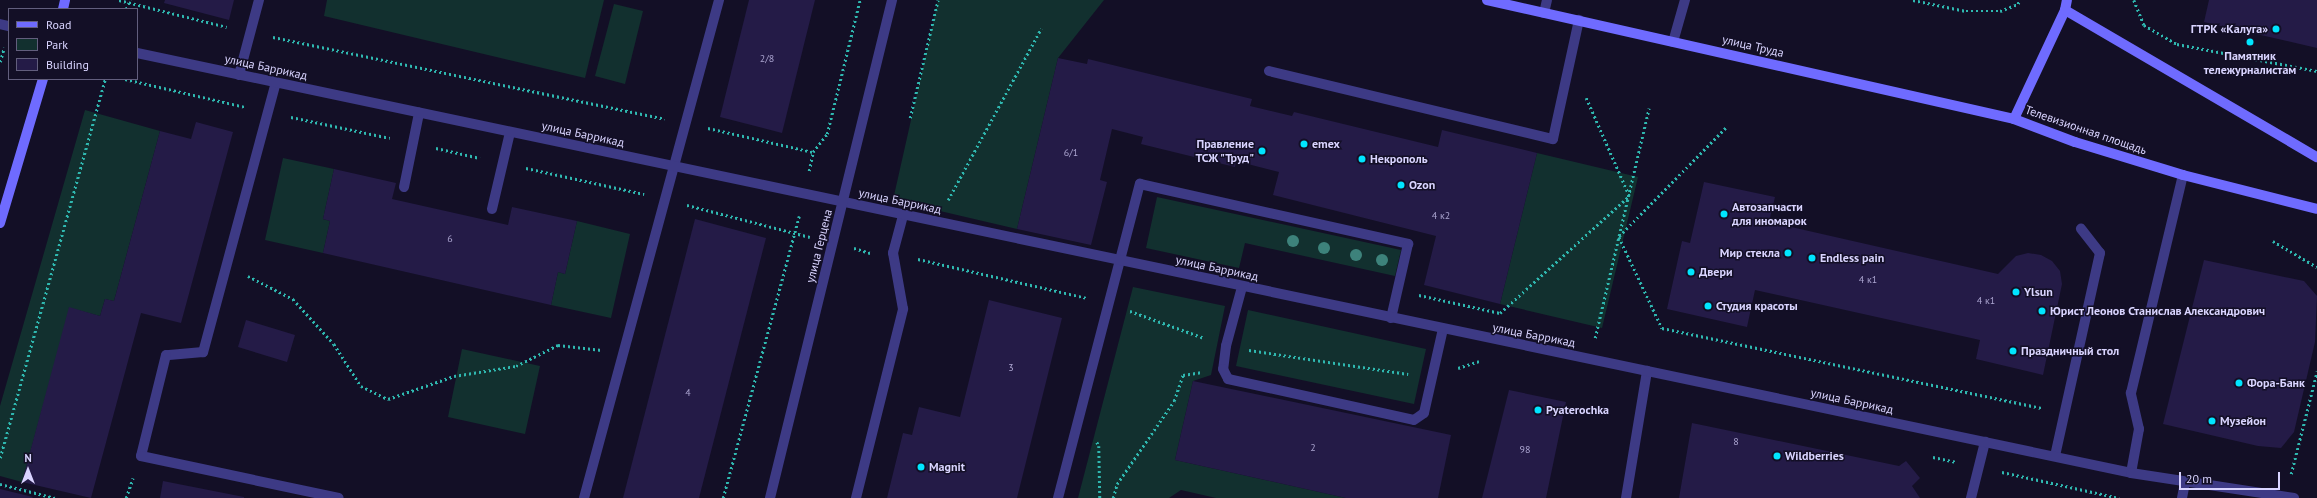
<!DOCTYPE html>
<meta charset="utf-8">
<style>
body{margin:0}
#map{position:relative;width:2317px;height:498px;overflow:hidden;background:#130f26;font-family:"PT Sans",sans-serif}
div>[style]{position:absolute}
.green>*{inset:0;background:#12302f}
.building>*{inset:0;background:#241b47}
.path>*{height:2.5px;margin-top:-1.25px;transform-origin:0;background:repeating-linear-gradient(90deg,#2fb8b0 0 2px,transparent 0 5px)}
.lane>*{height:10px;margin:-5px;padding:0 5px;transform-origin:5px;border-radius:5px;background:#3d3a85}
.street>*{height:10px;margin:-5px;padding:0 5px;transform-origin:5px;border-radius:5px;background:#3d3a85}
.secondary>*{height:10px;margin:-5px;padding:0 5px;transform-origin:5px;border-radius:5px;background:#6f6bff}
.trees>*{width:12px;height:12px;margin:-6px;border-radius:50%;background:#3d827b}
.dots>*{width:11px;height:11px;translate:-50% -50%;box-sizing:border-box;border:2px solid #130f26;border-radius:50%}
span{translate:-50% -50%;white-space:nowrap;text-align:center;line-height:1.15;-webkit-text-stroke:3px #130f26;paint-order:stroke}
.number-label{font-size:10px;color:#aca6d1}
.number-label span{-webkit-text-stroke-width:0}
.poi-label{font-size:12px;color:#d9d4ff;font-weight:700}
.right{translate:-100% -50%;text-align:right}
.left{translate:0 -50%;text-align:left}
.street-label{font-size:12px;color:#d9d4ff}
.legend{position:absolute;left:8px;top:8px;width:130px;height:72px;box-sizing:border-box;background:#130f26;border:1px solid #625e7d;margin:0;padding:5px 7px;list-style:none;font-size:12px;color:#d9d4ff}
.legend li{display:flex;align-items:center;gap:8px;height:20px}
.legend b{width:20px;border:1px solid #625e7d}
.north{position:absolute;left:8px;top:450px;width:40px;height:40px;-webkit-text-stroke:3px #130f26;paint-order:stroke;rotate:0deg;font-size:11px;font-weight:700;line-height:16px;text-align:center;color:#d9d4ff}
.north::after{content:'';display:block;margin:auto;width:14px;height:18px;background:#d9d4ff;clip-path:polygon(50% 0,100% 100%,50% 72%,0 100%)}
.scale{position:absolute;left:2179px;top:472px;width:101px;height:18px;box-sizing:border-box;border:2px solid #d9d4ff;border-top:0;padding-left:5px;font-size:12px;line-height:14px;white-space:nowrap;color:#d9d4ff;-webkit-text-stroke:3px #130f26;paint-order:stroke}
</style>
<div id="map">
<div class="green">
<i style="clip-path:polygon(327px 0,604px 0,585px 78px,324px 16px)"></i>
<i style="clip-path:polygon(938px 0,1104px 0,1058px 58px,1017px 229px,893px 200px)"></i>
<i style="clip-path:polygon(614px 4px,643px 11px,625px 84px,595px 76px)"></i>
<i style="clip-path:polygon(85px 110px,160px 131px,114px 301px,105px 299px,100px 316px,70px 308px,22px 482px,0 476px,0 406px)"></i>
<i style="clip-path:polygon(1537px 153px,1638px 177px,1602px 328px,1500px 304px)"></i>
<i style="clip-path:polygon(283px 158px,334px 169px,323px 219px,330px 221px,323px 253px,265px 240px)"></i>
<i style="clip-path:polygon(1157px 197px,1401px 250px,1395px 276px,1245px 243px,1239px 268px,1146px 248px)"></i>
<i style="clip-path:polygon(577px 221px,630px 234px,611px 318px,551px 305px,558px 272px,565px 274px)"></i>
<i style="clip-path:polygon(1133px 287px,1225px 306px,1211px 375px,1193px 381px,1175px 460px,1346px 498px,1216px 498px,1181px 490px,1169px 498px,1078px 498px)"></i>
<i style="clip-path:polygon(1248px 310px,1426px 349px,1414px 404px,1236px 366px)"></i>
<i style="clip-path:polygon(462px 349px,540px 366px,525px 434px,448px 417px)"></i>
</div>
<div class="building">
<i style="clip-path:polygon(165px 0,234px 0,229px 20px,164px 3px)"></i>
<i style="clip-path:polygon(749px 0,815px 0,782px 133px,720px 117px)"></i>
<i style="clip-path:polygon(2209px 0,2317px 0,2317px 48px,2204px 22px)"></i>
<i style="clip-path:polygon(1058px 58px,1087px 64px,1088px 59px,1252px 99px,1250px 106px,1292px 116px,1294px 112px,1438px 147px,1442px 130px,1537px 153px,1500px 304px,1424px 285px,1436px 236px,1273px 195px,1279px 172px,1236px 161px,1235px 167px,1141px 144px,1143px 137px,1112px 129px,1100px 180px,1107px 182px,1091px 245px,1017px 229px)"></i>
<i style="clip-path:polygon(196px 122px,233px 132px,181px 323px,141px 313px,91px 498px,22px 482px,69px 307px,100px 316px,105px 299px,114px 301px,160px 131px,191px 139px)"></i>
<i style="clip-path:polygon(334px 169px,396px 183px,392px 199px,508px 225px,512px 207px,577px 221px,565px 274px,558px 272px,551px 305px,323px 253px,330px 221px,323px 219px)"></i>
<i style="clip-path:polygon(1704px 182px,1775px 197px,1769px 222px,1998px 274px,2016px 256px,2028px 253px,2041px 255px,2052px 261px,2060px 271px,2062px 284px,2043px 375px,1976px 359px,1980px 340px,1755px 290px,1747px 327px,1667px 309px,1682px 241px,1690px 243px)"></i>
<i style="clip-path:polygon(695px 219px,766px 238px,699px 498px,623px 498px)"></i>
<i style="clip-path:polygon(2204px 260px,2304px 281px,2317px 296px,2315px 342px,2294px 432px,2281px 448px,2258px 446px,2163px 424px)"></i>
<i style="clip-path:polygon(989px 300px,1062px 318px,1017px 498px,887px 498px,903px 433px,912px 435px,919px 407px,960px 417px)"></i>
<i style="clip-path:polygon(246px 320px,295px 335px,287px 362px,238px 347px)"></i>
<i style="clip-path:polygon(1193px 381px,1451px 435px,1438px 498px,1346px 498px,1175px 460px)"></i>
<i style="clip-path:polygon(1509px 390px,1566px 402px,1546px 498px,1482px 498px)"></i>
<i style="clip-path:polygon(1692px 423px,1899px 466px,1906px 461px,1920px 478px,1912px 486px,1920px 498px,1679px 498px)"></i>
<i style="clip-path:polygon(163px 481px,244px 497px,244px 498px,160px 498px)"></i>
<i style="clip-path:polygon(0 489px,33px 497px,32px 498px,0 498px)"></i>
</div>
<div class="path">
<i style="left:119px;top:0;width:111px;rotate:14deg"></i>
<i style="left:1913px;top:0;width:54px;rotate:11.7deg"></i>
<i style="left:1966px;top:11px;width:34px"></i>
<i style="left:2000px;top:11px;width:19px;rotate:-21deg"></i>
<i style="left:2018px;top:4px;width:4px;rotate:-76deg"></i>
<i style="left:2134px;top:0;width:27px;rotate:68deg"></i>
<i style="left:2144px;top:25px;width:38px;rotate:30deg"></i>
<i style="left:2177px;top:44px;width:143px;rotate:10.9deg"></i>
<i style="left:126px;top:9px;width:10px;rotate:-66deg"></i>
<i style="left:273px;top:37px;width:400px;rotate:11.8deg"></i>
<i style="left:0;top:62px;width:15px;rotate:-74deg"></i>
<i style="left:125px;top:79px;width:123px;rotate:13.1deg"></i>
<i style="left:291px;top:117px;width:101px;rotate:12deg"></i>
<i style="left:910px;top:118px;width:121px;rotate:-76.7deg"></i>
<i style="left:708px;top:128px;width:108px;rotate:12.9deg"></i>
<i style="left:813px;top:152px;width:23px;rotate:-52deg"></i>
<i style="left:827px;top:134px;width:138px;rotate:-76.2deg"></i>
<i style="left:1726px;top:128px;width:153px;rotate:134.5deg"></i>
<i style="left:1619px;top:237px;width:101px;rotate:64.7deg"></i>
<i style="left:1662px;top:328px;width:388px;rotate:11.9deg"></i>
<i style="left:436px;top:148px;width:45px;rotate:12.8deg"></i>
<i style="left:526px;top:168px;width:121px;rotate:12.4deg"></i>
<i style="left:809px;top:171px;width:19px;rotate:-78deg"></i>
<i style="left:948px;top:200px;width:195px;rotate:-61.5deg"></i>
<i style="left:687px;top:205px;width:127px;rotate:14.6deg"></i>
<i style="left:2273px;top:241px;width:51px;rotate:30.6deg"></i>
<i style="left:854px;top:248px;width:17px;rotate:17deg"></i>
<i style="left:918px;top:259px;width:173px;rotate:13deg"></i>
<i style="left:248px;top:276px;width:51px;rotate:27.1deg"></i>
<i style="left:293px;top:299px;width:61px;rotate:47.7deg"></i>
<i style="left:334px;top:344px;width:50px;rotate:57.3deg"></i>
<i style="left:361px;top:386px;width:30px;rotate:26deg"></i>
<i style="left:388px;top:399px;width:70px;rotate:-19.2deg"></i>
<i style="left:454px;top:376px;width:63px;rotate:-9.2deg"></i>
<i style="left:516px;top:366px;width:47px;rotate:-26.6deg"></i>
<i style="left:558px;top:345px;width:44px;rotate:6.5deg"></i>
<i style="left:1419px;top:295px;width:83px;rotate:12.5deg"></i>
<i style="left:1500px;top:313px;width:174px;rotate:-42.2deg"></i>
<i style="left:1629px;top:196px;width:107px;rotate:-113.7deg"></i>
<i style="left:1130px;top:311px;width:79px;rotate:20deg"></i>
<i style="left:1595px;top:338px;width:236px;rotate:-76.8deg"></i>
<i style="left:1249px;top:350px;width:161px;rotate:8.6deg"></i>
<i style="left:1458px;top:368px;width:22px;rotate:-18deg"></i>
<i style="left:1097px;top:442px;width:4px;rotate:63deg"></i>
<i style="left:1099px;top:446px;width:52px;rotate:88.9deg"></i>
<i style="left:1933px;top:457px;width:24px;rotate:12deg"></i>
<i style="left:0;top:458px;width:393px;rotate:-74.5deg"></i>
<i style="left:2002px;top:472px;width:120px;rotate:12.5deg"></i>
<i style="left:2291px;top:474px;width:106px;rotate:-75.8deg"></i>
<i style="left:0;top:484px;width:57px;rotate:14.3deg"></i>
<i style="left:126px;top:498px;width:21px;rotate:-71deg"></i>
<i style="left:723px;top:498px;width:292px;rotate:-74.9deg"></i>
<i style="left:1113px;top:498px;width:15px;rotate:-74deg"></i>
<i style="left:1117px;top:484px;width:101px;rotate:-55.5deg"></i>
<i style="left:1174px;top:401px;width:28px;rotate:-71deg"></i>
<i style="left:1183px;top:375px;width:18px;rotate:-9deg"></i>
</div>
<div class="lane">
<i style="left:1544px;top:13px;width:13px;rotate:-77deg"></i>
<i style="left:1673px;top:42px;width:44px;rotate:-74.1deg"></i>
<i style="left:1269px;top:71px;width:292px;rotate:13.5deg"></i>
<i style="left:1553px;top:139px;width:122px;rotate:-77.7deg"></i>
<i style="left:239px;top:75px;width:78px;rotate:-75.1deg"></i>
<i style="left:276px;top:82px;width:280px;rotate:105.1deg"></i>
<i style="left:203px;top:352px;width:37px;rotate:175deg"></i>
<i style="left:166px;top:355px;width:104px;rotate:103.9deg"></i>
<i style="left:141px;top:456px;width:202px;rotate:12deg"></i>
<i style="left:404px;top:187px;width:76px;rotate:-78.5deg"></i>
<i style="left:492px;top:209px;width:79px;rotate:-76.8deg"></i>
<i style="left:1242px;top:287px;width:61px;rotate:105.2deg"></i>
<i style="left:1226px;top:346px;width:23px;rotate:97deg"></i>
<i style="left:1223px;top:369px;width:11px;rotate:63deg"></i>
<i style="left:1228px;top:379px;width:190px;rotate:12.4deg"></i>
<i style="left:1414px;top:420px;width:12px;rotate:-35deg"></i>
<i style="left:1424px;top:413px;width:86px;rotate:-77.3deg"></i>
<i style="left:2055px;top:456px;width:208px;rotate:-77.5deg"></i>
<i style="left:2100px;top:253px;width:31px;rotate:-128deg"></i>
<i style="left:2131px;top:473px;width:45px;rotate:-79.7deg"></i>
<i style="left:2139px;top:429px;width:37px;rotate:-103deg"></i>
<i style="left:2131px;top:393px;width:224px;rotate:-76.6deg"></i>
<i style="left:584px;top:498px;width:516px;rotate:-74.83deg"></i>
<i style="left:856px;top:498px;width:195px;rotate:-76deg"></i>
<i style="left:903px;top:309px;width:57px;rotate:-100.1deg"></i>
<i style="left:893px;top:253px;width:39px;rotate:-75deg"></i>
<i style="left:1058px;top:498px;width:325px;rotate:-75.4deg"></i>
<i style="left:1140px;top:184px;width:275px;rotate:12.6deg"></i>
<i style="left:1408px;top:244px;width:76px;rotate:102.9deg"></i>
<i style="left:1626px;top:498px;width:129px;rotate:-80.6deg"></i>
<i style="left:1971px;top:498px;width:58px;rotate:-76deg"></i>
<i style="left:2182px;top:498px;width:16px;rotate:-79deg"></i>
</div>
<div class="street">
<i style="left:0;top:24px;width:9px;rotate:13deg"></i>
<i style="left:137px;top:53px;width:2038px;rotate:11.89deg"></i>
<i style="left:2131px;top:473px;width:165px;rotate:8.7deg"></i>
<i style="left:770px;top:498px;width:513px;rotate:-76.23deg"></i>
</div>
<div class="secondary">
<i style="left:1487px;top:0;width:540px;rotate:12.72deg"></i>
<i style="left:2014px;top:119px;width:65px;rotate:20.7deg"></i>
<i style="left:2075px;top:142px;width:113px;rotate:17deg"></i>
<i style="left:2183px;top:175px;width:138px;rotate:14.2deg"></i>
<i style="left:63px;top:9px;width:9px;rotate:-77deg"></i>
<i style="left:2065px;top:10px;width:292px;rotate:30.3deg"></i>
<i style="left:2014px;top:119px;width:120px;rotate:-64.9deg"></i>
<i style="left:2065px;top:10px;width:10px;rotate:-79deg"></i>
<i style="left:0;top:223px;width:150px;rotate:-73.4deg"></i>
</div>
<div class="trees">
<i style="left:1293px;top:241px"></i>
<i style="left:1324px;top:248px"></i>
<i style="left:1356px;top:255px"></i>
<i style="left:1382px;top:260px"></i>
</div>
<div class="dots">
<i style="left:2276px;top:29px;background:#00e5ff"></i>
<i style="left:2250px;top:42px;background:#00e5ff"></i>
<i style="left:1304px;top:144px;background:#00e5ff"></i>
<i style="left:1262px;top:151px;background:#00e5ff"></i>
<i style="left:1362px;top:159px;background:#00e5ff"></i>
<i style="left:1401px;top:185px;background:#00e5ff"></i>
<i style="left:1724px;top:214px;background:#00e5ff"></i>
<i style="left:1788px;top:253px;background:#00e5ff"></i>
<i style="left:1812px;top:258px;background:#00e5ff"></i>
<i style="left:1691px;top:272px;background:#00e5ff"></i>
<i style="left:2016px;top:292px;background:#00e5ff"></i>
<i style="left:1708px;top:306px;background:#00e5ff"></i>
<i style="left:2042px;top:311px;background:#00e5ff"></i>
<i style="left:2013px;top:351px;background:#00e5ff"></i>
<i style="left:2239px;top:383px;background:#00e5ff"></i>
<i style="left:1538px;top:410px;background:#00e5ff"></i>
<i style="left:2212px;top:421px;background:#00e5ff"></i>
<i style="left:1777px;top:456px;background:#00e5ff"></i>
<i style="left:921px;top:467px;background:#00e5ff"></i>
</div>
<div class="number-label">
<span style="left:767px;top:59px">2/8</span>
<span style="left:1071px;top:153px">6/1</span>
<span style="left:1441px;top:216px">4 к2</span>
<span style="left:450px;top:239px">6</span>
<span style="left:1868px;top:280px">4 к1</span>
<span style="left:1986px;top:301px">4 к1</span>
<span style="left:1011px;top:368px">3</span>
<span style="left:688px;top:393px">4</span>
<span style="left:1736px;top:442px">8</span>
<span style="left:1313px;top:448px">2</span>
<span style="left:1525px;top:450px">98</span>
</div>
<div class="poi-label">
<span class="right" style="left:2268px;top:29px">ГТРК «Калуга»</span>
<span style="left:2250px;top:63px">Памятник<br>тележурналистам</span>
<span class="right" style="left:1254px;top:151px">Правление<br>ТСЖ "Труд"</span>
<span class="left" style="left:1312px;top:144px">emex</span>
<span class="left" style="left:1370px;top:159px">Некрополь</span>
<span class="left" style="left:1409px;top:185px">Ozon</span>
<span class="left" style="left:1732px;top:214px">Автозапчасти<br>для иномарок</span>
<span class="right" style="left:1780px;top:253px">Мир стекла</span>
<span class="left" style="left:1820px;top:258px">Endless pain</span>
<span class="left" style="left:1699px;top:272px">Двери</span>
<span class="left" style="left:2024px;top:292px">Ylsun</span>
<span class="left" style="left:1716px;top:306px">Студия красоты</span>
<span class="left" style="left:2050px;top:311px">Юрист Леонов Станислав Александрович</span>
<span class="left" style="left:2021px;top:351px">Праздничный стол</span>
<span class="left" style="left:2247px;top:383px">Фора-Банк</span>
<span class="left" style="left:1546px;top:410px">Pyaterochka</span>
<span class="left" style="left:2220px;top:421px">Музейон</span>
<span class="left" style="left:1785px;top:456px">Wildberries</span>
<span class="left" style="left:929px;top:467px">Magnit</span>
</div>
<div class="street-label">
<span style="left:1753px;top:46px;rotate:13deg">улица Труда</span>
<span style="left:266px;top:67px;rotate:12deg">улица Баррикад</span>
<span style="left:2086px;top:130px;rotate:19deg">Телевизионная площадь</span>
<span style="left:583px;top:134px;rotate:12deg">улица Баррикад</span>
<span style="left:900px;top:201px;rotate:12deg">улица Баррикад</span>
<span style="left:819px;top:246px;rotate:-76deg">улица Герцена</span>
<span style="left:1217px;top:268px;rotate:12deg">улица Баррикад</span>
<span style="left:1534px;top:335px;rotate:11deg">улица Баррикад</span>
<span style="left:1852px;top:401px;rotate:12deg">улица Баррикад</span>
</div>
<ul class="legend">
<li><b style="height:5px;background:#6f6bff"></b>Road</li>
<li><b style="height:11px;background:#12302f"></b>Park</li>
<li><b style="height:11px;background:#241b47"></b>Building</li>
</ul>
<div class="north">N</div>
<div class="scale">20 m</div>
</div>
